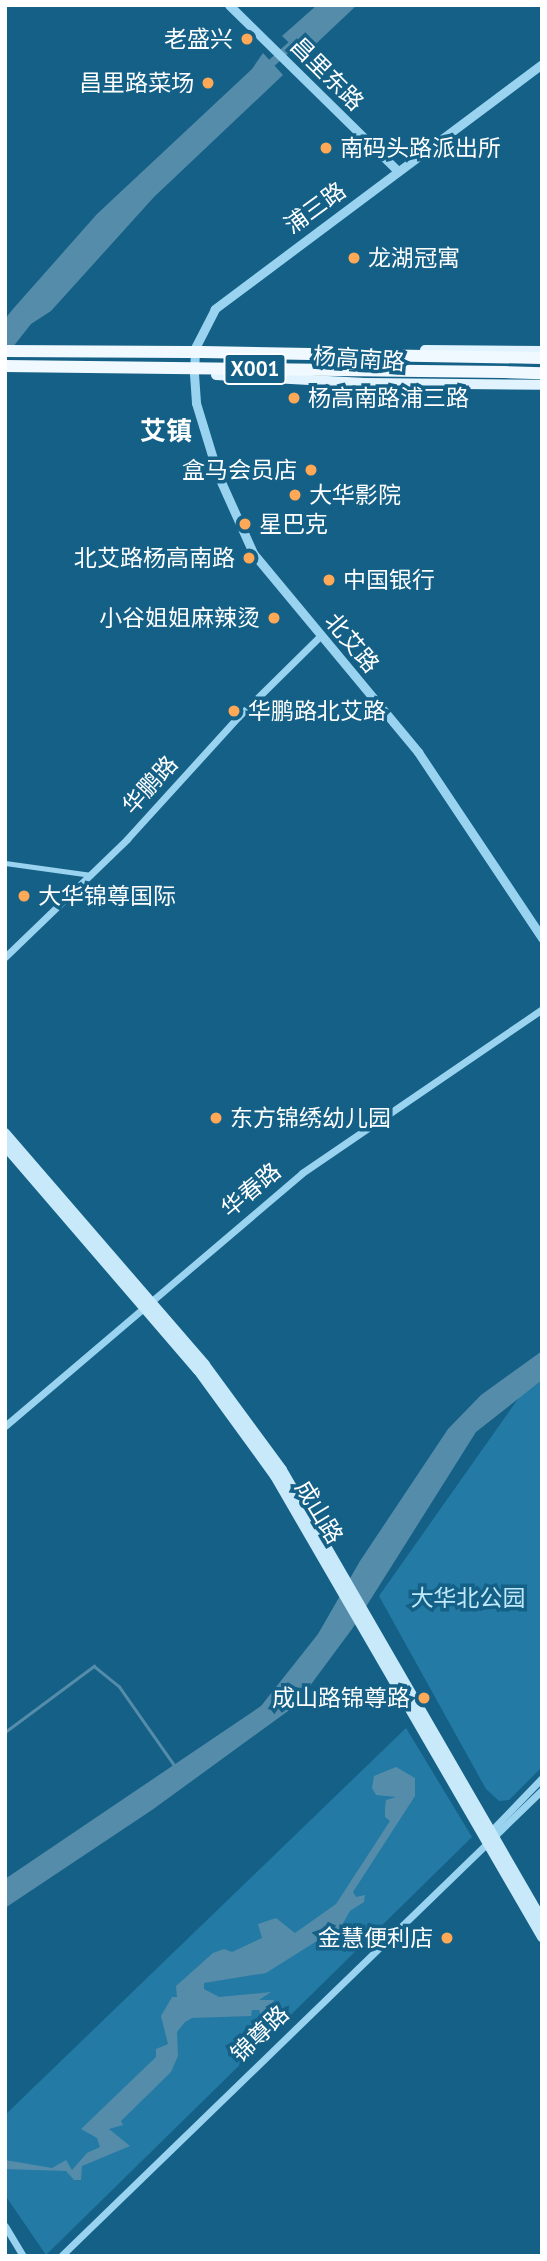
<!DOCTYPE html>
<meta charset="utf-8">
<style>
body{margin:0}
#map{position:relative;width:547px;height:2261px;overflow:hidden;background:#146087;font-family:"PT Sans","Noto Sans SC",sans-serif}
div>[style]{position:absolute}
.green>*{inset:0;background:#237ba5}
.water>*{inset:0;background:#558ca9}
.stream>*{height:2.5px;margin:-1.25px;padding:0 1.25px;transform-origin:1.25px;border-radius:1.25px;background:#558ca9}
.canal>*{height:8px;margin:-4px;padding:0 4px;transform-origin:4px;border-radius:4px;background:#558ca9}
.pedestrian>*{height:5px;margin:-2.5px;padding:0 2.5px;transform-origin:2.5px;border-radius:2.5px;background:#99d3ef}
.minor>*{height:7px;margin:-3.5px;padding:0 3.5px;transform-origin:3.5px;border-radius:3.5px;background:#99d3ef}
.tertiary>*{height:9px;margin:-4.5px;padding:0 4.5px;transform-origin:4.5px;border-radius:4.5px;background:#99d3ef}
.secondary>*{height:10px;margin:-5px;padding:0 5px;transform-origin:5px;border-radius:5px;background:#c7e9fa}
.primary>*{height:10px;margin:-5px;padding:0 5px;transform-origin:5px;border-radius:5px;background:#e1f3ff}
.trunk>*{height:12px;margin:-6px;padding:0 6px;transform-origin:6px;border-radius:6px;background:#f0f9ff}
.trunk-bridge>*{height:12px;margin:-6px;padding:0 6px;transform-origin:6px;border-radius:6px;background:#f0f9ff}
.dots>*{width:19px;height:19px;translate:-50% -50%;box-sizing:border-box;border:4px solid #146087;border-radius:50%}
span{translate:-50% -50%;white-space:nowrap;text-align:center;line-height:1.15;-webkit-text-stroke:7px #146087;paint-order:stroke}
.shield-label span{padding:2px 5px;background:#146087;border:2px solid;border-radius:5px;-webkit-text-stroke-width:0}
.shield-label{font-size:21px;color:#fff;font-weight:700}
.poi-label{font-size:23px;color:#fff}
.right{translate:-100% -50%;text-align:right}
.left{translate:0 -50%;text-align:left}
.street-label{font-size:23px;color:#fff}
.park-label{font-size:23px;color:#bfe8fb}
.quarter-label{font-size:26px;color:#fff;font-weight:700}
.frame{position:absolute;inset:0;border:7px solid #fff;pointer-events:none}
</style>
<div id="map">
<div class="green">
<i style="clip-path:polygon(542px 1380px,542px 1767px,509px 1800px,499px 1801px,486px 1789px,379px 1596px,520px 1396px)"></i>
<i style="clip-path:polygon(406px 1728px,472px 1837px,46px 2255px,5px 2195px,5px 2115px)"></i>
</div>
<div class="water">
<i style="clip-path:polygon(317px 5px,357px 5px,303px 56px,282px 36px)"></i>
<i style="clip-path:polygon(263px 53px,283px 75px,154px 197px,51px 311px,31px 324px,5px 357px,5px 319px,13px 309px,97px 214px,252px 69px)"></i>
<i style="clip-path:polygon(542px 1351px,542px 1380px,476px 1432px,352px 1629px,295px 1706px,152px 1810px,5px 1908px,5px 1879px,261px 1706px,318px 1634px,360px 1561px,448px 1429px,481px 1395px)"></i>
<i style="clip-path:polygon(396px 1767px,415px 1778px,415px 1796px,353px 1892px,356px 1897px,365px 1895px,364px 1902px,350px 1911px,337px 1934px,328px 1934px,266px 1973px,204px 1983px,204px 1989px,219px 1997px,271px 1992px,259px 2000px,274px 2000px,268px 2013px,262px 2018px,259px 2010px,252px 2010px,251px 2016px,192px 2018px,185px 2022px,177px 2032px,178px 2056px,171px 2072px,121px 2121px,123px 2125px,109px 2129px,130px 2146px,82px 2166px,81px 2180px,74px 2180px,66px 2171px,5px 2169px,5px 2160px,52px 2168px,66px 2160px,72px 2170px,87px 2153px,100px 2147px,97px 2138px,81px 2129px,156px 2057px,156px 2049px,168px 2044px,161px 2016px,172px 1997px,177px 1997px,176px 1986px,213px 1953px,224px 1949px,232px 1952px,262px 1938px,258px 1924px,276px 1918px,295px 1933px,336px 1904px,390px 1821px,385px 1817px,385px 1808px,386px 1800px,396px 1797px,376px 1795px,372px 1788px,374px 1776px)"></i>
</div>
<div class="stream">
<i style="left:5px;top:1732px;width:111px;rotate:-36.6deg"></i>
<i style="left:94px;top:1666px;width:32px;rotate:39deg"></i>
<i style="left:119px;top:1686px;width:98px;rotate:55deg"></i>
</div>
<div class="canal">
<i style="left:264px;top:70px;width:46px;rotate:-42.4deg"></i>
</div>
<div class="pedestrian">
<i style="left:5px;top:863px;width:87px;rotate:7.9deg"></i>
</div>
<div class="minor">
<i style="left:5px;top:957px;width:170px;rotate:-44deg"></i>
<i style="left:127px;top:839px;width:165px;rotate:-47.7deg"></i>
<i style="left:238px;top:717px;width:115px;rotate:-44.6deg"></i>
<i style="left:5px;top:1426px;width:390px;rotate:-40.4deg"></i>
<i style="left:302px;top:1173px;width:291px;rotate:-34.3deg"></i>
<i style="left:489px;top:1833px;width:76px;rotate:-46.1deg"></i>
<i style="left:5px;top:2226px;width:35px;rotate:59deg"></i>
<i style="left:61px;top:2256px;width:670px;rotate:-44.09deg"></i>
</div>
<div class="tertiary">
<i style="left:229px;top:5px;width:237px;rotate:44.5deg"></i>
<i style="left:542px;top:64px;width:409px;rotate:143.2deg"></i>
<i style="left:215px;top:309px;width:44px;rotate:117.1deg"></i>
<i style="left:195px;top:348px;width:26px;rotate:92deg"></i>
<i style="left:194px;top:374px;width:29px;rotate:86deg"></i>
<i style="left:196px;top:403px;width:75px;rotate:73deg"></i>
<i style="left:218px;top:475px;width:85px;rotate:65.8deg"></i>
<i style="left:253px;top:553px;width:259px;rotate:50.3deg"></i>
<i style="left:418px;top:752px;width:224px;rotate:56.3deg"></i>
</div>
<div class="secondary">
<i style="left:5px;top:1133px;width:306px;rotate:49.2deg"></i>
<i style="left:205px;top:1365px;width:130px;rotate:53.7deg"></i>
<i style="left:282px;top:1470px;width:520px;rotate:59.98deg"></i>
<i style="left:5px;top:1146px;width:296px;rotate:49.3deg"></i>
<i style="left:198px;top:1370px;width:131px;rotate:54deg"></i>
<i style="left:275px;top:1476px;width:533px;rotate:59.92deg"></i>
</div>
<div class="primary">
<i style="left:425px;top:350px;width:117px;rotate:0.5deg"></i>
<i style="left:216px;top:375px;width:149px;rotate:3.1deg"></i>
<i style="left:365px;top:383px;width:177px;rotate:0.6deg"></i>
</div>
<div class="trunk">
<i style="left:5px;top:351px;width:183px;rotate:0.3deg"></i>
<i style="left:202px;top:352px;width:340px;rotate:1deg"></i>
<i style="left:504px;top:372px;width:38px;rotate:2deg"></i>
</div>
<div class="trunk-bridge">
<i style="left:188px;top:352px;width:14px"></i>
<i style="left:5px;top:366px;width:499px;rotate:0.7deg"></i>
</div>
<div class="dots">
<i style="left:247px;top:39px;background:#ffa957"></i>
<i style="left:208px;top:83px;background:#ffa957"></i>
<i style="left:326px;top:148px;background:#ffa957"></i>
<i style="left:354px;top:258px;background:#ffa957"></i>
<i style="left:294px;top:398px;background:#ffa957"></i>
<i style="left:311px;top:470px;background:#ffa957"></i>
<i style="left:295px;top:495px;background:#ffa957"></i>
<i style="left:245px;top:524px;background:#ffa957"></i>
<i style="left:249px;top:558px;background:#ffa957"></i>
<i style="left:329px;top:580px;background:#ffa957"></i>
<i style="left:274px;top:618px;background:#ffa957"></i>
<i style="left:234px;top:711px;background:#ffa957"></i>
<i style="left:24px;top:896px;background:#ffa957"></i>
<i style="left:216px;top:1118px;background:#ffa957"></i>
<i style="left:424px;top:1698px;background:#ffa957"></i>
<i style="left:447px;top:1938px;background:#ffa957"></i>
</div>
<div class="shield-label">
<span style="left:255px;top:369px">X001</span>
</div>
<div class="poi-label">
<span class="right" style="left:233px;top:39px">老盛兴</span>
<span class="right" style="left:194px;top:83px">昌里路菜场</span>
<span class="left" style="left:340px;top:148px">南码头路派出所</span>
<span class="left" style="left:368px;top:258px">龙湖冠寓</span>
<span class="left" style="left:308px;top:398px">杨高南路浦三路</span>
<span class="right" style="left:297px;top:470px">盒马会员店</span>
<span class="left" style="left:309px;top:495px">大华影院</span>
<span class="left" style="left:259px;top:524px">星巴克</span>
<span class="right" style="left:235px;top:558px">北艾路杨高南路</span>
<span class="left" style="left:343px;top:580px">中国银行</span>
<span class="right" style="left:260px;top:618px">小谷姐姐麻辣烫</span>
<span class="left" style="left:248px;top:711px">华鹏路北艾路</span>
<span class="left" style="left:38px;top:896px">大华锦尊国际</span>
<span class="left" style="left:230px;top:1118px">东方锦绣幼儿园</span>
<span class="right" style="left:410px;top:1698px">成山路锦尊路</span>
<span class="right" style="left:433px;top:1938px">金慧便利店</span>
</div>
<div class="street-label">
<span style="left:327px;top:74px;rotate:45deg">昌里东路</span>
<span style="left:315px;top:208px;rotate:-36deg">浦三路</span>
<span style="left:359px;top:359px;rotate:4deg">杨高南路</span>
<span style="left:352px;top:643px;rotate:50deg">北艾路</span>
<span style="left:150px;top:785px;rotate:-48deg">华鹏路</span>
<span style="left:251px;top:1190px;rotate:-40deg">华春路</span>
<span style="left:319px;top:1512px;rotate:59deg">成山路</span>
<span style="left:260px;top:2034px;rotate:-44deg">锦尊路</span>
</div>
<div class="park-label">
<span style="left:468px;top:1598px">大华北公园</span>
</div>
<div class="quarter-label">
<span style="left:166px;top:431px">艾镇</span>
</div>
<div class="frame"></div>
</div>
